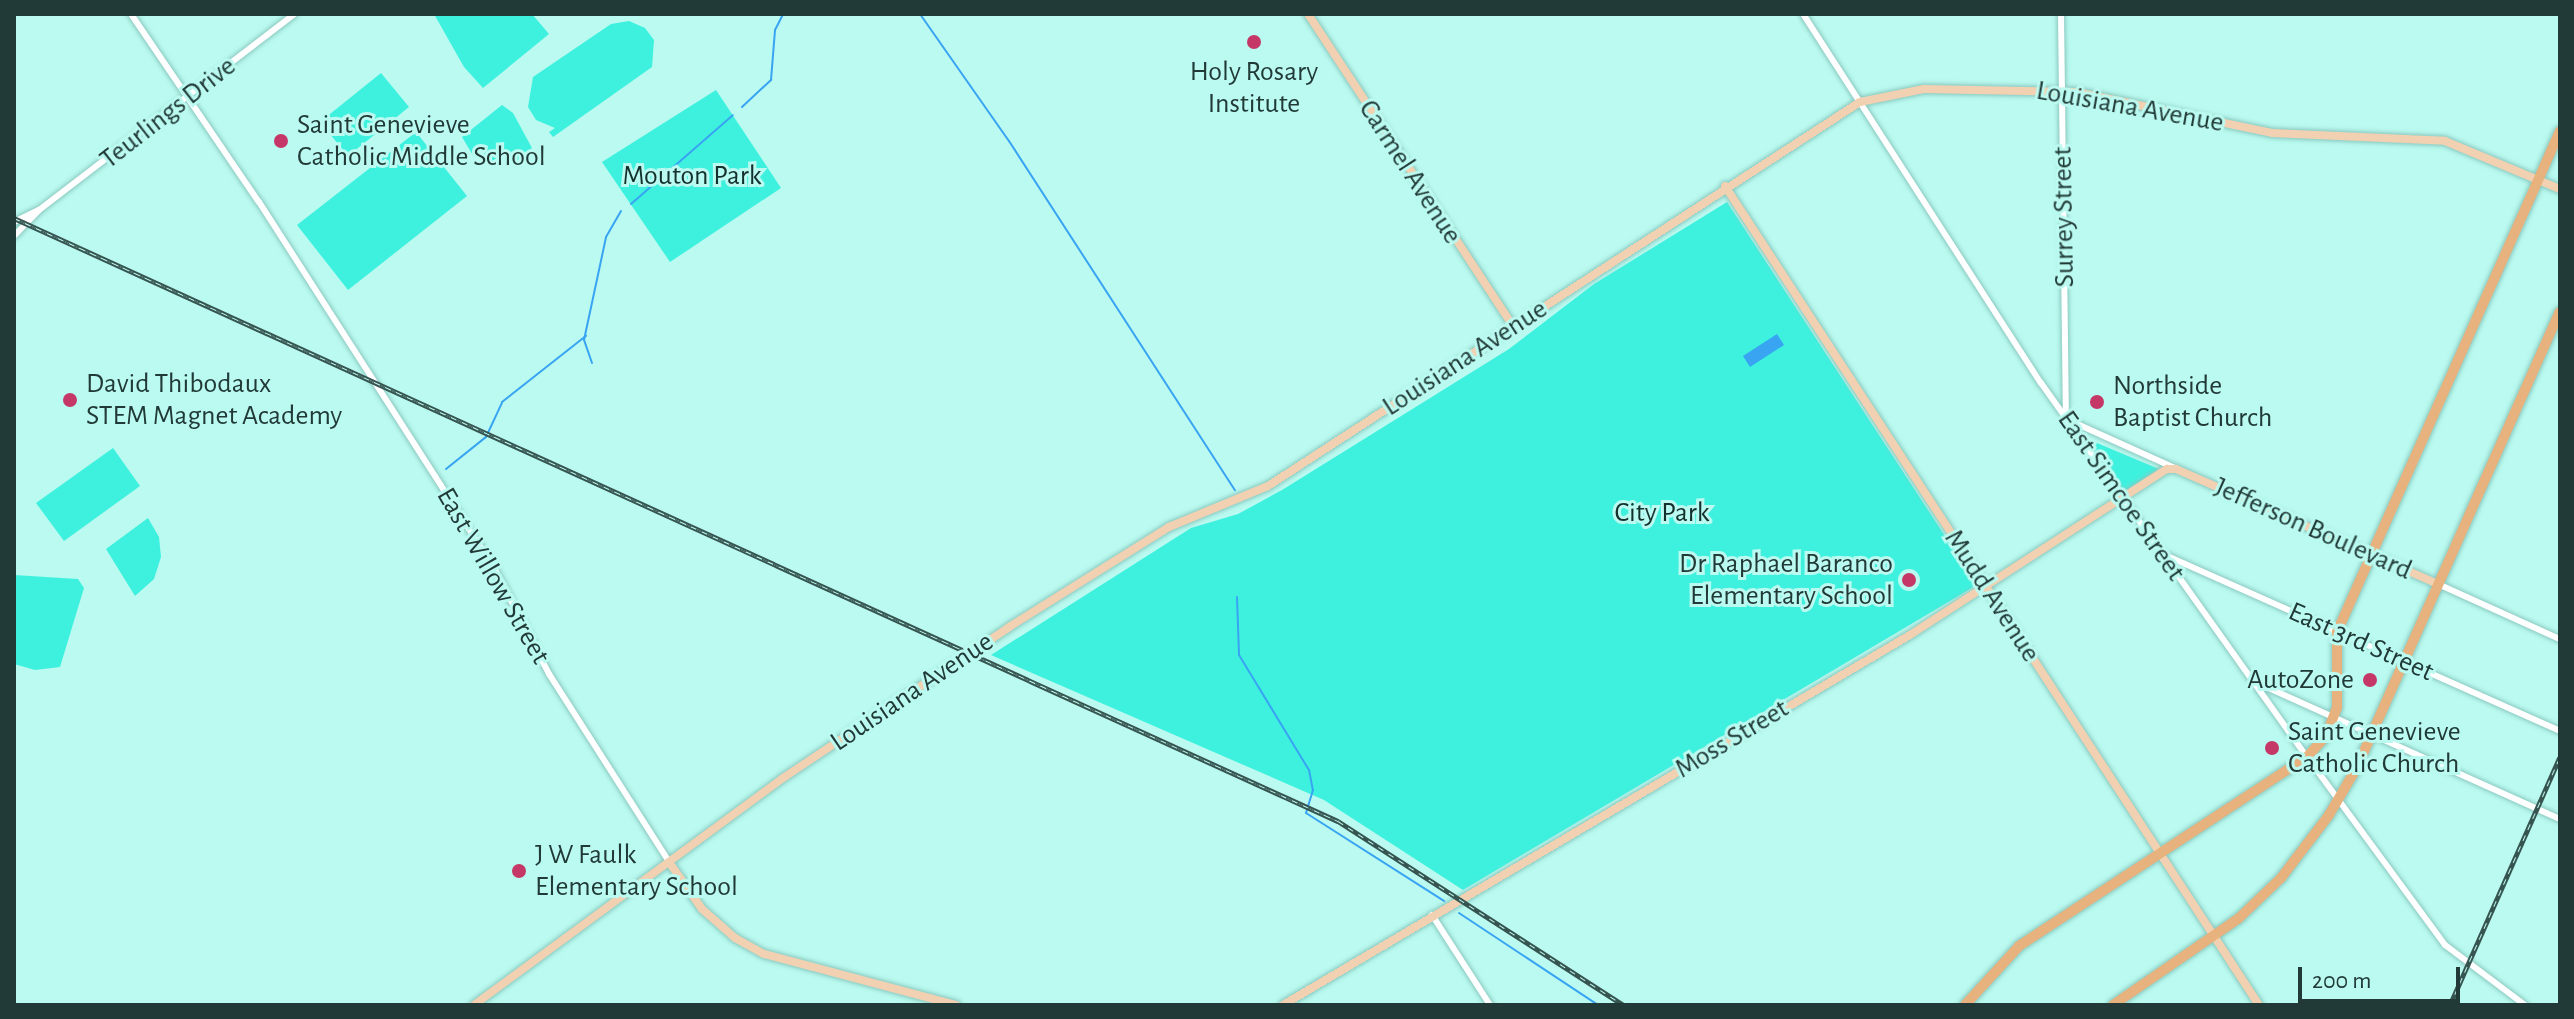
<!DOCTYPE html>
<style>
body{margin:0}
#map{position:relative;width:2574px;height:1019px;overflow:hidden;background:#bafaf0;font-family:"Alegreya Sans",sans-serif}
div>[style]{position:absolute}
.green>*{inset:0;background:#3ef1df}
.water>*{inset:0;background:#38a4f2}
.stream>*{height:2px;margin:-1px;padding:0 1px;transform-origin:1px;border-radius:1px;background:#38a4f2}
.roads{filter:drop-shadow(0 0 2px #8bc9c0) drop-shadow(0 0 2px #8bc9c0)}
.minor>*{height:6px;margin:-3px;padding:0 3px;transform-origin:3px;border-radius:3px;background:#fff}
.major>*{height:8px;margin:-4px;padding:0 4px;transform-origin:4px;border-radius:4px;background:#f1d1b2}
.highway>*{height:10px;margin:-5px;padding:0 5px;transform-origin:5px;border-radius:5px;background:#e8b27e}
.rail>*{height:5px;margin-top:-2.5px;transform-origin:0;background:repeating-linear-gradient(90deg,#bafaf0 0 6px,#365450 0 12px);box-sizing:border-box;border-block:2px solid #365450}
.dots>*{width:22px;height:22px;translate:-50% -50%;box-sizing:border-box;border:4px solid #bafaf0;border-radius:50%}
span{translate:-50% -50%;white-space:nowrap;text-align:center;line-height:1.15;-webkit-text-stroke:6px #bafaf0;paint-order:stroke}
.poi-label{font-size:28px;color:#213a37}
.left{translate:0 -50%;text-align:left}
.right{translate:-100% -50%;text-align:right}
.street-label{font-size:28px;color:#213a37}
.park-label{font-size:28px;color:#13302d}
.frame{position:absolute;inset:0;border:16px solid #213a37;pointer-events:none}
.scale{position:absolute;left:2298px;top:967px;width:162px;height:36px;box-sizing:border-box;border:4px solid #213a37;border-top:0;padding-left:10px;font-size:24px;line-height:28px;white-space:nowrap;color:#213a37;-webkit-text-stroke:6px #bafaf0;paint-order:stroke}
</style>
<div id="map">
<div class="green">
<i style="clip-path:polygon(434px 14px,532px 14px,549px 34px,483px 88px,464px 67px)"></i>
<i style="clip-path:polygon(629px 21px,645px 28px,654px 40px,652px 67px,553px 137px,549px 132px,555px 128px,536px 120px,528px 107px,533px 77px,611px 24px)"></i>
<i style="clip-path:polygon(381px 73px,409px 107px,348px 156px,320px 122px)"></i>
<i style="clip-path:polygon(716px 90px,781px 188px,670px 262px,602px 162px)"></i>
<i style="clip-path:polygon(502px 105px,513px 113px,532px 148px,513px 164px,474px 157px,462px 137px)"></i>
<i style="clip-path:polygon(416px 132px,467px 196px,348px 290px,297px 225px)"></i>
<i style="clip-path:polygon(1727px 202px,1977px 585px,1463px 890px,1324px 800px,991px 655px,1191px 528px,1238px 514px,1282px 490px,1509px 349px,1594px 284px)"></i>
<i style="clip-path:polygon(2085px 438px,2159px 469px,2125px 498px)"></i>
<i style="clip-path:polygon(113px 448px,140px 486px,64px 541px,36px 503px)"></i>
<i style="clip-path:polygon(148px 518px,159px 537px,161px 557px,154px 579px,135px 596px,106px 549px)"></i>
<i style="clip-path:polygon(14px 575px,78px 579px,84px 588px,60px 667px,35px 670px,14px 664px)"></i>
</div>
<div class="water">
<i style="clip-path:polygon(1777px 334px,1784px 345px,1750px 367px,1743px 356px)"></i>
</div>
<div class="stream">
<i style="left:920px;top:14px;width:155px;rotate:55deg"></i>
<i style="left:1009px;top:141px;width:416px;rotate:57.1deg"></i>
<i style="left:742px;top:107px;width:40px;rotate:-43deg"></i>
<i style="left:771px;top:80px;width:50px;rotate:-85.4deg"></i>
<i style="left:775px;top:30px;width:18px;rotate:-63deg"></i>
<i style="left:631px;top:204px;width:135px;rotate:-41.1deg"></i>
<i style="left:592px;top:363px;width:24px;rotate:-109deg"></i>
<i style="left:584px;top:340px;width:105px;rotate:-77.9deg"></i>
<i style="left:606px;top:237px;width:30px;rotate:-60deg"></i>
<i style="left:446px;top:469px;width:51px;rotate:-38.7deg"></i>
<i style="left:486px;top:437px;width:38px;rotate:-65deg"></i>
<i style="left:502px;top:402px;width:107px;rotate:-38.2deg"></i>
<i style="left:1237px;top:597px;width:58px;rotate:88deg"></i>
<i style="left:1239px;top:655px;width:135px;rotate:58.7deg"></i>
<i style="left:1309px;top:770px;width:20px;rotate:79deg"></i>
<i style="left:1313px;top:790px;width:24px;rotate:107deg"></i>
<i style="left:1306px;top:813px;width:164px;rotate:32.5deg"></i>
<i style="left:1459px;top:913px;width:167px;rotate:33.5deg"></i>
</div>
<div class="roads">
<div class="minor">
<i style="left:131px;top:14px;width:227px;rotate:55.8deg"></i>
<i style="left:259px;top:202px;width:433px;rotate:57.3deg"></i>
<i style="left:493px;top:566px;width:122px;rotate:62.6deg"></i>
<i style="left:549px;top:674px;width:223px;rotate:57.4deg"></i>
<i style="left:1803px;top:14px;width:439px;rotate:57.2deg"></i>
<i style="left:2041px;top:383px;width:459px;rotate:54.6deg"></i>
<i style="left:2307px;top:757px;width:233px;rotate:53.7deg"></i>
<i style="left:2445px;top:945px;width:100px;rotate:36.9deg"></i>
<i style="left:2061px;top:14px;width:405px;rotate:89.3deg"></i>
<i style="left:2066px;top:419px;width:120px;rotate:24.2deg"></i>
<i style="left:14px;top:222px;width:28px;rotate:-26deg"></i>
<i style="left:14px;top:236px;width:36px;rotate:-46deg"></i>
<i style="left:39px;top:210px;width:322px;rotate:-37.5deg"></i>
<i style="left:2165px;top:555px;width:432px;rotate:24deg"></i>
<i style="left:2438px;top:584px;width:134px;rotate:24.3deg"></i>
<i style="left:2253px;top:681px;width:337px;rotate:24.2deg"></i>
<i style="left:1432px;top:915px;width:107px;rotate:57.2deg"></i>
</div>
<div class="major">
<i style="left:1308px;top:14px;width:376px;rotate:56.7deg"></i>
<i style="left:1725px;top:186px;width:978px;rotate:56.9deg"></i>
<i style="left:669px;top:862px;width:57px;rotate:54.9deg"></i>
<i style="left:702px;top:909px;width:44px;rotate:41.3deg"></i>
<i style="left:735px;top:938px;width:33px;rotate:29deg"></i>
<i style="left:764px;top:954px;width:199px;rotate:14.9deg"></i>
<i style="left:474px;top:1005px;width:383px;rotate:-36.3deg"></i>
<i style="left:783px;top:778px;width:272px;rotate:-33.7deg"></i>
<i style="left:1009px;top:627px;width:189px;rotate:-32deg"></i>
<i style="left:1169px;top:527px;width:107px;rotate:-22.5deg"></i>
<i style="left:1268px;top:486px;width:706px;rotate:-32.97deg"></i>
<i style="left:1860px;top:102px;width:65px;rotate:-11.5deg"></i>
<i style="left:1924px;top:89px;width:152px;rotate:1.1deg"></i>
<i style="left:2076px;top:92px;width:200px;rotate:11.8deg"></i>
<i style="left:2272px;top:133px;width:173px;rotate:2.6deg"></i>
<i style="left:2445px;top:141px;width:125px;rotate:22.7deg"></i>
<i style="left:1283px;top:1005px;width:728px;rotate:-30.55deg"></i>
<i style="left:1910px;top:635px;width:306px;rotate:-32.9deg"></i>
<i style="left:2167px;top:469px;width:9px"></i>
<i style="left:2176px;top:469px;width:286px;rotate:23.7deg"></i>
</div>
<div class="highway">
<i style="left:1965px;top:1005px;width:80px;rotate:-47.5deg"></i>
<i style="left:2019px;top:946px;width:344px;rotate:-33.3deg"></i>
<i style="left:2307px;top:757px;width:28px;rotate:-48deg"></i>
<i style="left:2326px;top:736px;width:30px;rotate:-69deg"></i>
<i style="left:2337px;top:708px;width:76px;rotate:-90deg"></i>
<i style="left:2337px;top:632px;width:548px;rotate:-66.01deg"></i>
<i style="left:2113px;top:1005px;width:153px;rotate:-34.6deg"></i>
<i style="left:2239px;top:918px;width:58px;rotate:-43.6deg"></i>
<i style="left:2281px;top:878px;width:79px;rotate:-52.7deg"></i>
<i style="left:2329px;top:815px;width:56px;rotate:-59.7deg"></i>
<i style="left:2357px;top:767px;width:498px;rotate:-66deg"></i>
</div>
</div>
<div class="rail">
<i style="left:14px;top:218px;width:1455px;rotate:24.49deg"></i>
<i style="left:1338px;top:821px;width:339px;rotate:32.8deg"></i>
<i style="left:2450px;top:1005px;width:271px;rotate:-66.1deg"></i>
</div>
<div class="dots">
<i style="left:1254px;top:42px;background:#c53767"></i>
<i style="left:281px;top:141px;background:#c53767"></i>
<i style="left:70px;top:400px;background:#c53767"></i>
<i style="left:2097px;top:402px;background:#c53767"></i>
<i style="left:1909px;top:580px;background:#c53767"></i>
<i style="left:2370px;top:680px;background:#c53767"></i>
<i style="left:2272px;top:748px;background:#c53767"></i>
<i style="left:519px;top:871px;background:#c53767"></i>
</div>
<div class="poi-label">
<span style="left:1254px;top:88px">Holy Rosary<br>Institute</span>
<span class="left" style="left:297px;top:141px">Saint Genevieve<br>Catholic Middle School</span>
<span class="left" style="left:86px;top:400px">David Thibodaux<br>STEM Magnet Academy</span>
<span class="left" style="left:2113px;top:402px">Northside<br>Baptist Church</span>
<span class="right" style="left:1893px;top:580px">Dr Raphael Baranco<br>Elementary School</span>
<span class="right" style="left:2354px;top:680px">AutoZone</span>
<span class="left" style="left:2288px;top:748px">Saint Genevieve<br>Catholic Church</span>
<span class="left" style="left:535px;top:871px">J W Faulk<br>Elementary School</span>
</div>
<div class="street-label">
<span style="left:2130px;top:107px;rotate:10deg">Louisiana Avenue</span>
<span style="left:168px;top:113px;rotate:-38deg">Teurlings Drive</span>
<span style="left:1410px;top:172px;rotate:57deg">Carmel Avenue</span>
<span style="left:2064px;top:217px;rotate:-91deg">Surrey Street</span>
<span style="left:1465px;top:358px;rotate:-33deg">Louisiana Avenue</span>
<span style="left:2121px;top:496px;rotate:55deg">East Simcoe Street</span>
<span style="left:2313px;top:529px;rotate:24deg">Jefferson Boulevard</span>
<span style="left:493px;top:576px;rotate:60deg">East Willow Street</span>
<span style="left:1992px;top:596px;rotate:57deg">Mudd Avenue</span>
<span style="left:2361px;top:642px;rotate:24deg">East 3rd Street</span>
<span style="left:912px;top:692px;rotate:-34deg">Louisiana Avenue</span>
<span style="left:1732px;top:739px;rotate:-31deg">Moss Street</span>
</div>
<div class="park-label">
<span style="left:692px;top:176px">Mouton Park</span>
<span style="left:1662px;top:513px">City Park</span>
</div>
<div class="frame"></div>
<div class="scale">200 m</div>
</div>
